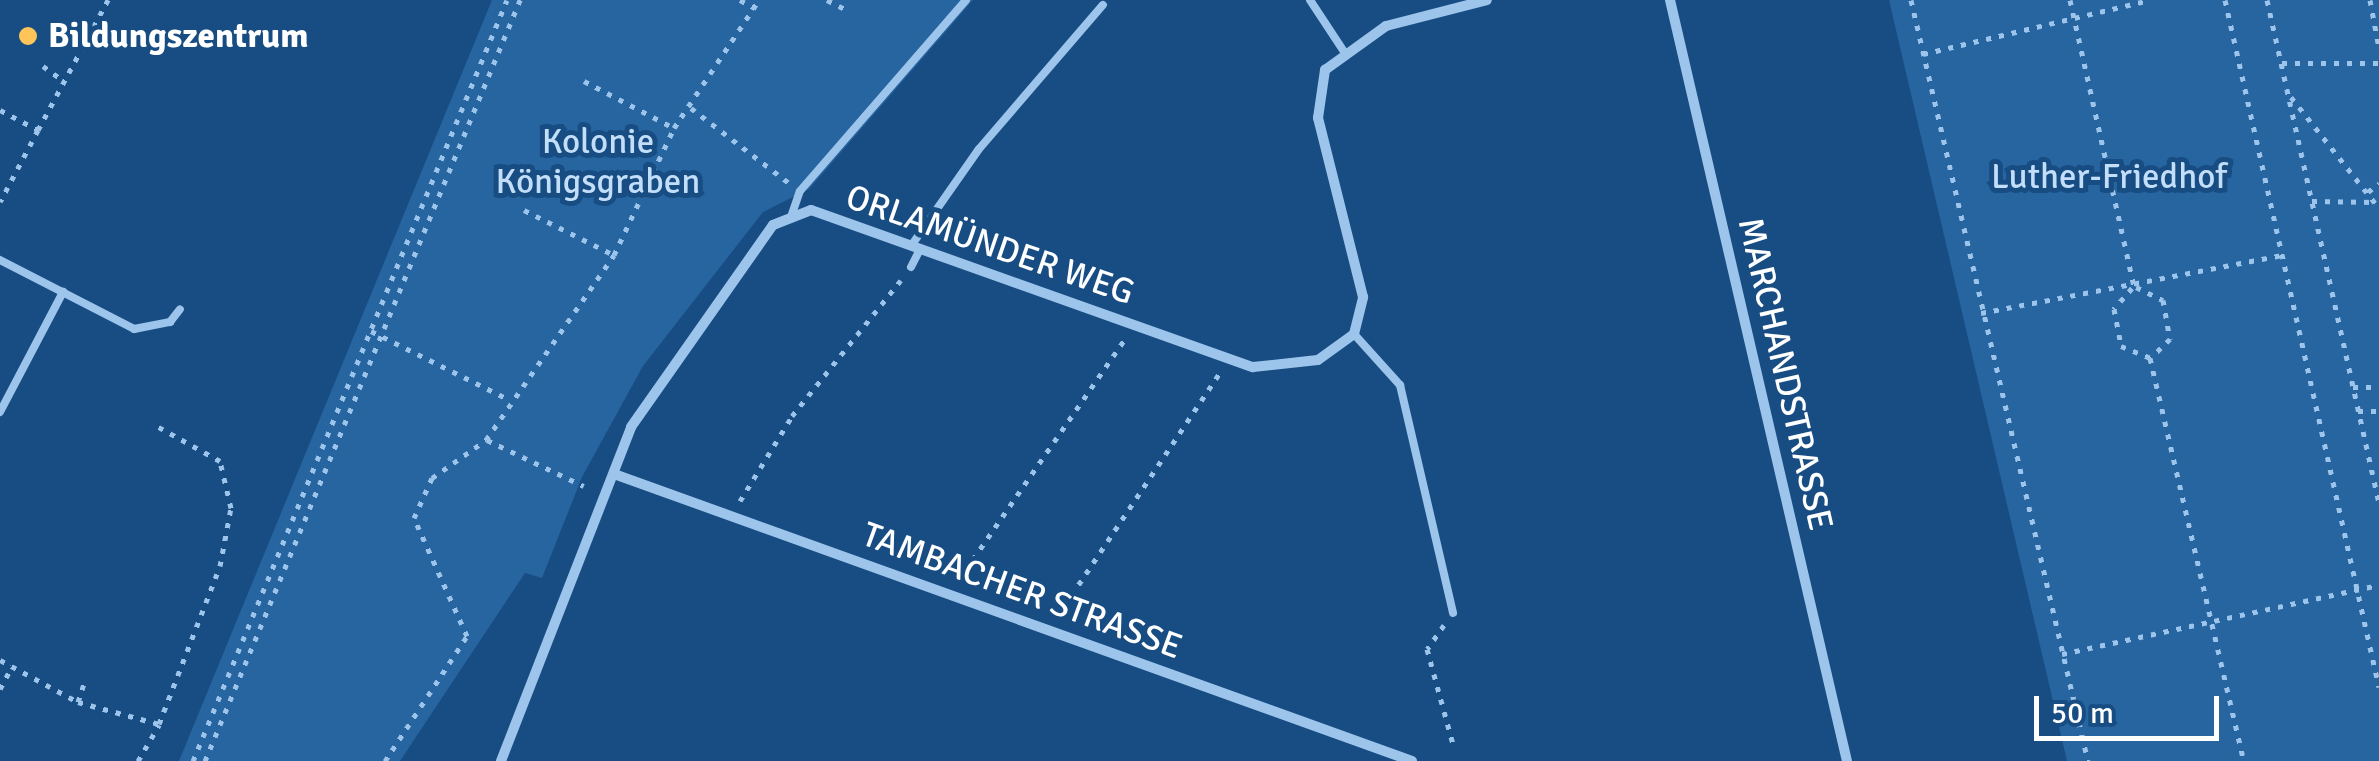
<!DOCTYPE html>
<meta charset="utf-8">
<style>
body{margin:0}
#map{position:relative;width:2379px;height:761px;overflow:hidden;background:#184d83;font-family:Signika,sans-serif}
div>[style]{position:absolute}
.green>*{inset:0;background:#2765a0}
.path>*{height:5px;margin-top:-2.5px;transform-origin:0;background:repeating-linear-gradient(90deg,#9dc5ec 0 5px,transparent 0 13px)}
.lane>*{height:8px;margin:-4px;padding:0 4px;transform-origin:4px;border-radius:4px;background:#9dc5ec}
.street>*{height:10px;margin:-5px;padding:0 5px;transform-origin:5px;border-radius:5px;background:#9dc5ec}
.dots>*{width:28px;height:28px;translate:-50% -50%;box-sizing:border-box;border:5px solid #184d83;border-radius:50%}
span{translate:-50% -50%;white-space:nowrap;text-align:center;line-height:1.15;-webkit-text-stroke:10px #184d83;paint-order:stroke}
.poi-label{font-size:35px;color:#fff;font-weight:700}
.left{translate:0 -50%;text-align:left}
.park-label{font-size:35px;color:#c2def9}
.street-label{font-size:35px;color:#fff}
.scale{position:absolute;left:2034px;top:696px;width:185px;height:45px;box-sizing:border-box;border:5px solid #fff;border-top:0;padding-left:12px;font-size:30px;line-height:35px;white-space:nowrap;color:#fff;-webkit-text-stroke:8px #184d83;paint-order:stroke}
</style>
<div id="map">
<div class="green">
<i style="clip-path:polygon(492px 0,973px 0,809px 189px,763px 212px,643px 366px,582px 477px,542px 578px,525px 573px,400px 761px,179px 761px)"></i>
<i style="clip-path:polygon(1889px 0,2379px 0,2379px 761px,2067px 761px)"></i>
</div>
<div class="path">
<i style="left:740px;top:0;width:17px;rotate:28deg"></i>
<i style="left:827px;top:0;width:20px;rotate:27deg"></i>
<i style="left:1911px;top:0;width:781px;rotate:76.91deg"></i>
<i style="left:2070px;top:0;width:293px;rotate:77.4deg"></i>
<i style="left:2225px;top:0;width:704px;rotate:77.37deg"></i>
<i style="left:2267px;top:0;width:515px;rotate:77.45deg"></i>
<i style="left:2370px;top:0;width:49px;rotate:79.4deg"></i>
<i style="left:1923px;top:54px;width:233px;rotate:-13.4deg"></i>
<i style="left:2282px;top:63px;width:97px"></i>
<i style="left:43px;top:66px;width:26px;rotate:36deg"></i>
<i style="left:584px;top:81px;width:102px;rotate:27.6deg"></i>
<i style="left:2291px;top:97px;width:142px;rotate:51.6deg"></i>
<i style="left:691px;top:108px;width:123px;rotate:37.4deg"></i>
<i style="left:0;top:110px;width:43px;rotate:27.8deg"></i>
<i style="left:38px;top:130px;width:81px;rotate:117.8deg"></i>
<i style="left:38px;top:130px;width:148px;rotate:-61.7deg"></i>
<i style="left:2368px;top:192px;width:14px;rotate:-39deg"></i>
<i style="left:2312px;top:201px;width:64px;rotate:0.9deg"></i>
<i style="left:524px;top:210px;width:101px;rotate:26.6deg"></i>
<i style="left:2136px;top:287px;width:30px;rotate:26deg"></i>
<i style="left:2163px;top:300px;width:40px;rotate:80deg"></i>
<i style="left:2170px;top:339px;width:28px;rotate:136deg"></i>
<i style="left:2132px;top:288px;width:28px;rotate:131deg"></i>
<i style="left:2114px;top:309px;width:38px;rotate:79deg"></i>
<i style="left:2121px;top:346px;width:31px;rotate:22deg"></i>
<i style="left:1981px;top:313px;width:307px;rotate:-10.9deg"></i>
<i style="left:371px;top:331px;width:155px;rotate:26.4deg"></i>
<i style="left:2150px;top:358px;width:414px;rotate:76.9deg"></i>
<i style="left:2353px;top:387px;width:26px"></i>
<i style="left:2358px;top:411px;width:21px"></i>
<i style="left:487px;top:440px;width:107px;rotate:25.4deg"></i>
<i style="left:740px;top:501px;width:100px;rotate:-58.5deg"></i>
<i style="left:792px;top:416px;width:174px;rotate:-51.3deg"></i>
<i style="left:958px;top:581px;width:293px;rotate:-55.4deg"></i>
<i style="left:1057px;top:617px;width:293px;rotate:-56.3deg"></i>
<i style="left:1444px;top:625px;width:29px;rotate:125deg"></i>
<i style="left:1427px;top:649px;width:103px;rotate:74.7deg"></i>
<i style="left:2062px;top:654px;width:324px;rotate:-12.3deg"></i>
<i style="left:0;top:660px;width:89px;rotate:28.3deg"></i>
<i style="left:78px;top:702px;width:22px;rotate:-72deg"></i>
<i style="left:0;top:689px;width:26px;rotate:-62deg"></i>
<i style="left:78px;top:702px;width:84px;rotate:15.2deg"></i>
<i style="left:159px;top:724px;width:169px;rotate:-68.9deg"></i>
<i style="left:220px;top:566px;width:59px;rotate:-79.3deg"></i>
<i style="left:231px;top:508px;width:48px;rotate:-103.2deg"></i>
<i style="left:220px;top:461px;width:74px;rotate:-151deg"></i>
<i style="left:138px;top:761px;width:42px;rotate:-59.7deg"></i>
<i style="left:193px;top:761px;width:823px;rotate:-67.58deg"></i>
<i style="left:205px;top:761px;width:824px;rotate:-67.51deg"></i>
<i style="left:385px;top:761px;width:149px;rotate:-56.7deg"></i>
<i style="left:467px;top:636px;width:129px;rotate:-114.2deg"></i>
<i style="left:414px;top:518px;width:44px;rotate:-65.8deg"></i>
<i style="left:432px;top:478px;width:66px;rotate:-35.1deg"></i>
<i style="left:486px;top:440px;width:225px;rotate:-55.3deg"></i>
<i style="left:614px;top:255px;width:140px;rotate:-64.7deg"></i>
<i style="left:674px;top:128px;width:154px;rotate:-56.4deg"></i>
</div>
<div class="lane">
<i style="left:1310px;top:0;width:60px;rotate:56.6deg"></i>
<i style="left:792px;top:214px;width:24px;rotate:-71deg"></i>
<i style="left:800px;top:191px;width:253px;rotate:-49deg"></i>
<i style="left:911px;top:246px;width:118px;rotate:-55deg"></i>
<i style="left:979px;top:149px;width:190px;rotate:-49.3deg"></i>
<i style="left:0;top:260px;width:151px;rotate:27.2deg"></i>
<i style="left:134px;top:329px;width:37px;rotate:-11deg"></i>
<i style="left:170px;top:322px;width:16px;rotate:-52deg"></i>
<i style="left:911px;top:267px;width:20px;rotate:-63deg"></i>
<i style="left:1354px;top:334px;width:69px;rotate:48deg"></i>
<i style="left:1400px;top:385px;width:234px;rotate:76.9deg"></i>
<i style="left:0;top:412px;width:136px;rotate:-62.3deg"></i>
</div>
<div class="street">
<i style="left:1670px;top:0;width:781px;rotate:76.91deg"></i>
<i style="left:614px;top:474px;width:848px;rotate:19.78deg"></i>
<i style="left:501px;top:761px;width:358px;rotate:-68.7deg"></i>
<i style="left:631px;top:427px;width:247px;rotate:-54.9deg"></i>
<i style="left:773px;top:225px;width:41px;rotate:-21.5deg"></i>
<i style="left:811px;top:210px;width:469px;rotate:19.6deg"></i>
<i style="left:1253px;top:367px;width:65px;rotate:-6.1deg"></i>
<i style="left:1318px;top:360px;width:44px;rotate:-35.8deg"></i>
<i style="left:1354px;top:334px;width:38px;rotate:-76deg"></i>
<i style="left:1363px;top:297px;width:185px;rotate:-104.1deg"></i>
<i style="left:1318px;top:118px;width:49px;rotate:-81.7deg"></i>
<i style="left:1325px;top:70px;width:75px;rotate:-35.8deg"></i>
<i style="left:1386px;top:26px;width:104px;rotate:-14.4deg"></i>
</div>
<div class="dots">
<i style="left:28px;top:36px;background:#ffc558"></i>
</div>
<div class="poi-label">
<span class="left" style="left:48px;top:36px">Bildungszentrum</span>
</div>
<div class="park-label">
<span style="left:598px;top:162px">Kolonie<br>Königsgraben</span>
<span style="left:2109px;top:177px">Luther-Friedhof</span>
</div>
<div class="street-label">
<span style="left:990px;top:245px;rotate:19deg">ORLAMÜNDER WEG</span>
<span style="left:1785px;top:374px;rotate:77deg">MARCHANDSTRASSE</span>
<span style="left:1022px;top:591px;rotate:20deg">TAMBACHER STRASSE</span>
</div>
<div class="scale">50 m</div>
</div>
